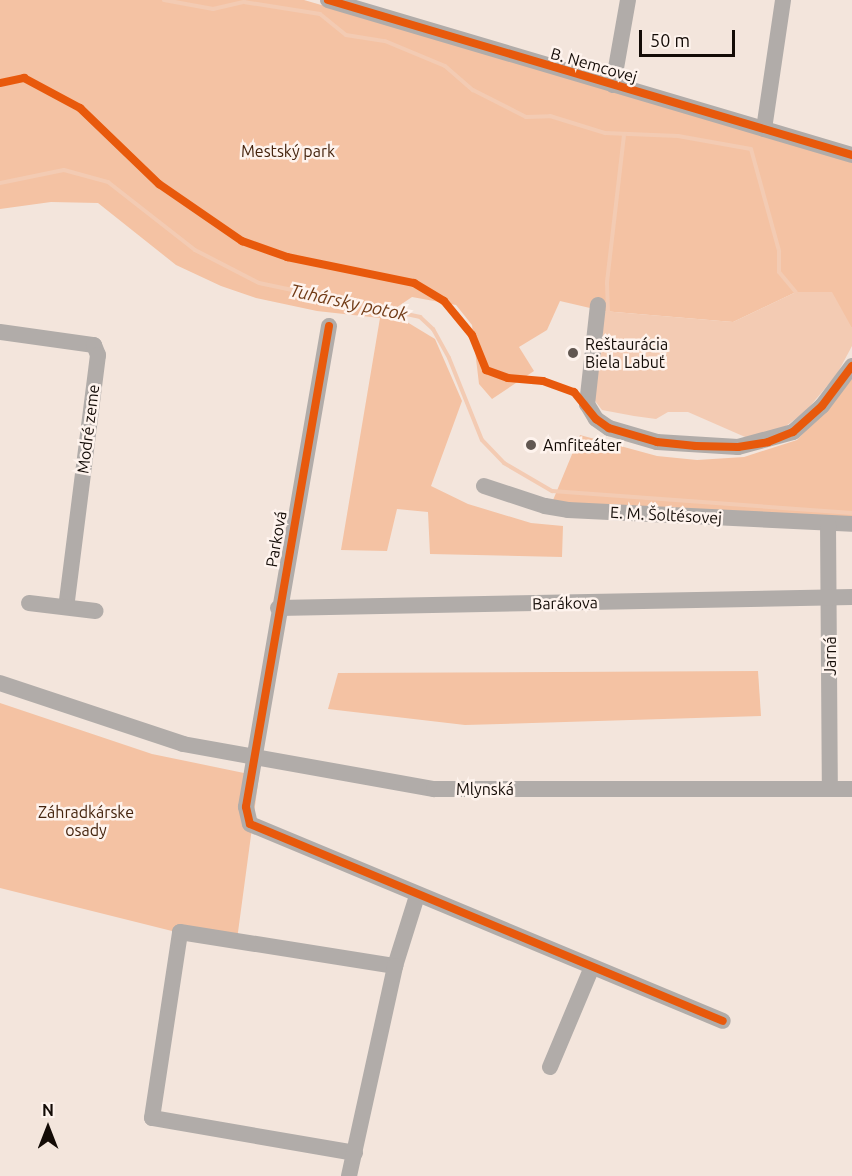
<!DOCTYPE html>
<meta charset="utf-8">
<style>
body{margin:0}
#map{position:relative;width:852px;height:1176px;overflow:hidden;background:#f3e5dc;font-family:Ubuntu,sans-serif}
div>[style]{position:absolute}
.green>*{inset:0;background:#f4c2a3}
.water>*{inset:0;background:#f3cbb3}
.stream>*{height:4px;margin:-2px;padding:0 2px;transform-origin:2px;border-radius:2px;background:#f3cbb3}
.minor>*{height:16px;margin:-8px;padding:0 8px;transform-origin:8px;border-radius:8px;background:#b1aca9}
.cycleway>*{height:8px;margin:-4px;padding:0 4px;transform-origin:4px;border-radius:4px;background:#e8590c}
.dots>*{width:16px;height:16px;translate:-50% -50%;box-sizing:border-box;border:3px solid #fef3ed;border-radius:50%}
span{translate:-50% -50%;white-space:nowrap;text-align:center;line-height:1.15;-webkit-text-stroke:5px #fef3ed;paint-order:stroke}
.street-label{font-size:16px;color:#130b06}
.park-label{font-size:16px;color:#45240e}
.poi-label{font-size:16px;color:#130b06}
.left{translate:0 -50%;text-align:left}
.water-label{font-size:18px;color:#723c17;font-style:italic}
.north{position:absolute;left:18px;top:1098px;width:60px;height:60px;-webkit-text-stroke:4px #fef3ed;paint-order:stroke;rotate:0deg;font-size:16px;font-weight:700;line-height:24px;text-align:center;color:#130b06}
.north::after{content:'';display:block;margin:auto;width:21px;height:27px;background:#130b06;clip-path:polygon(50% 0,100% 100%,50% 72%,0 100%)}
.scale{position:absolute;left:639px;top:30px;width:96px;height:27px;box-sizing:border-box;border:3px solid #130b06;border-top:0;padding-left:8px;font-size:18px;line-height:21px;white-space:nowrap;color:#130b06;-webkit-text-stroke:4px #fef3ed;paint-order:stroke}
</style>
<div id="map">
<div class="green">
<i style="clip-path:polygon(0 0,304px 0,852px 159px,852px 328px,796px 292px,733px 322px,603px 311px,560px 301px,547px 330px,519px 347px,534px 371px,492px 399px,479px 384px,472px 325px,456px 305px,412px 297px,381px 318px,407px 322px,435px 339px,462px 401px,431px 486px,468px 504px,531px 523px,563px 526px,562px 557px,430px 554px,428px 512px,397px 509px,387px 551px,341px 550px,380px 318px,317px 311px,256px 298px,221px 286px,176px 265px,98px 203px,51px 202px,0 209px)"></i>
<i style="clip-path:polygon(852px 379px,852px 522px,551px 505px,580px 435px,657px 456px,697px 460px,744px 457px,797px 440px)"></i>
<i style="clip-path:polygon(758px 671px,761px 716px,465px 725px,328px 709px,338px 673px)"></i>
<i style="clip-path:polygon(0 703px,152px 754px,259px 776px,236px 947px,0 888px)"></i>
</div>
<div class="water">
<i style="clip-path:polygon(796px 292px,832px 292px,852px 328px,852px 346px,837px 374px,806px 411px,778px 432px,752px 440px,688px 412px,668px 412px,656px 419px,634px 416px,602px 410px,592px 397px,603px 311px,733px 322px)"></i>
</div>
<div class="stream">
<i style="left:164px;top:0;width:50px;rotate:10.4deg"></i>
<i style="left:213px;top:9px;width:32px;rotate:-13deg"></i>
<i style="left:244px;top:2px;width:77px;rotate:9deg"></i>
<i style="left:320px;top:14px;width:33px;rotate:39deg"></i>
<i style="left:346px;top:35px;width:39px;rotate:9deg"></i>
<i style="left:385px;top:41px;width:65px;rotate:22.6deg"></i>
<i style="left:445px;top:66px;width:37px;rotate:41deg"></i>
<i style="left:473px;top:90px;width:59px;rotate:27deg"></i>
<i style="left:526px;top:117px;width:24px;rotate:-2deg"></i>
<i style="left:550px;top:116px;width:58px;rotate:17.2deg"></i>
<i style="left:605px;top:133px;width:73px;rotate:2.4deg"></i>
<i style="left:678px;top:136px;width:74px;rotate:10.1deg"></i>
<i style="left:751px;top:149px;width:106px;rotate:74.6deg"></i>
<i style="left:779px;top:251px;width:21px;rotate:90deg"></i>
<i style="left:779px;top:272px;width:26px;rotate:50deg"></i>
<i style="left:0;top:183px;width:65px;rotate:-11.5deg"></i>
<i style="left:64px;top:170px;width:46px;rotate:15.3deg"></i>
<i style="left:108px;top:182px;width:110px;rotate:38deg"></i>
<i style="left:195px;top:250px;width:72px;rotate:27.3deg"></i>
<i style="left:259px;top:283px;width:165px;rotate:11.9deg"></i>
<i style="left:420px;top:317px;width:18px;rotate:43deg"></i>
<i style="left:433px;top:329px;width:33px;rotate:61deg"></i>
<i style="left:449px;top:358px;width:88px;rotate:68.1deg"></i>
<i style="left:482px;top:440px;width:32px;rotate:46deg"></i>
<i style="left:504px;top:463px;width:56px;rotate:30.3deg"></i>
<i style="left:552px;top:491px;width:301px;rotate:4.2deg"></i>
<i style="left:608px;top:312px;width:30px;rotate:-92deg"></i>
<i style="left:607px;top:282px;width:149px;rotate:-83.4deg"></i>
</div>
<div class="minor">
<i style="left:328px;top:0;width:546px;rotate:16.48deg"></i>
<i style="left:613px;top:85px;width:86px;rotate:-80deg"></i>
<i style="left:764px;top:129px;width:130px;rotate:-81.6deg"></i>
<i style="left:598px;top:305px;width:100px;rotate:96.3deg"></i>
<i style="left:587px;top:404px;width:17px;rotate:59deg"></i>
<i style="left:596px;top:419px;width:16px;rotate:35deg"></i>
<i style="left:609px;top:428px;width:50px;rotate:16.3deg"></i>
<i style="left:657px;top:442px;width:81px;rotate:3.5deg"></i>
<i style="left:738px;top:447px;width:57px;rotate:-15.3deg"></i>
<i style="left:793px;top:432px;width:39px;rotate:-42deg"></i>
<i style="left:822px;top:406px;width:50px;rotate:-53.1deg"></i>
<i style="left:329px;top:326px;width:488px;rotate:99.8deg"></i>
<i style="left:246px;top:807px;width:17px;rotate:77deg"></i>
<i style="left:250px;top:824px;width:512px;rotate:22.61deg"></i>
<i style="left:0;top:332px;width:95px;rotate:7.9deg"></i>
<i style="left:94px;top:345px;width:11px;rotate:68deg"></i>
<i style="left:98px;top:355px;width:254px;rotate:97.2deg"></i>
<i style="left:484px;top:486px;width:64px;rotate:18.2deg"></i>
<i style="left:545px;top:506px;width:23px;rotate:10deg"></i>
<i style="left:568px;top:510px;width:284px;rotate:2.8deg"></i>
<i style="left:828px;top:523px;width:266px;rotate:89.6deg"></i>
<i style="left:29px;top:603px;width:67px;rotate:6.8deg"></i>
<i style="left:278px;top:608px;width:574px;rotate:-1.1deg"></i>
<i style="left:0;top:683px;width:193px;rotate:18.4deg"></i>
<i style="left:183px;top:744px;width:255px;rotate:10.2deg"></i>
<i style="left:434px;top:789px;width:418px"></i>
<i style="left:550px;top:1067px;width:108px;rotate:-67.2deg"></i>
<i style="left:355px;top:1153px;width:206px;rotate:-170.2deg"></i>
<i style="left:152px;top:1118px;width:188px;rotate:-81.4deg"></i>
<i style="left:180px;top:932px;width:218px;rotate:9deg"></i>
<i style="left:395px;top:966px;width:73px;rotate:-72.6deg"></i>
<i style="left:349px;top:1176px;width:215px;rotate:-77.6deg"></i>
</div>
<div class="cycleway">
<i style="left:328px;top:0;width:546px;rotate:16.48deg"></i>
<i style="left:0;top:83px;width:25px;rotate:-12deg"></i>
<i style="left:24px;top:78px;width:64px;rotate:28.2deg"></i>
<i style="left:80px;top:108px;width:110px;rotate:43.9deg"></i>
<i style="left:159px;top:184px;width:101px;rotate:34.5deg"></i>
<i style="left:242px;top:241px;width:48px;rotate:19.6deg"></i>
<i style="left:287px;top:257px;width:130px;rotate:11.6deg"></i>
<i style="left:414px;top:283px;width:35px;rotate:31deg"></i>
<i style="left:444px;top:301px;width:44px;rotate:50.5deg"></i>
<i style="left:472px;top:335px;width:38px;rotate:68deg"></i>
<i style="left:486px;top:370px;width:23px;rotate:20deg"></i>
<i style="left:508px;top:378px;width:35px;rotate:5deg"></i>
<i style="left:543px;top:381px;width:33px;rotate:20deg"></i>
<i style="left:574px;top:392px;width:35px;rotate:51deg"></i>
<i style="left:596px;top:419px;width:16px;rotate:35deg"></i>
<i style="left:609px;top:428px;width:50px;rotate:16.3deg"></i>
<i style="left:657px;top:442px;width:39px;rotate:6deg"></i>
<i style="left:696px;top:446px;width:42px;rotate:1.4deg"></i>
<i style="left:738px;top:447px;width:30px;rotate:-9deg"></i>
<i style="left:768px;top:442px;width:27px;rotate:-22deg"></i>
<i style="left:793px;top:432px;width:39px;rotate:-42deg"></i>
<i style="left:822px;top:406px;width:50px;rotate:-53.1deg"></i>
<i style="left:329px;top:326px;width:488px;rotate:99.8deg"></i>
<i style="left:246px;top:807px;width:17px;rotate:77deg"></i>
<i style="left:250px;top:824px;width:512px;rotate:22.61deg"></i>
</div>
<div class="dots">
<i style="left:573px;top:353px;background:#615751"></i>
<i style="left:531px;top:445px;background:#615751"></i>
</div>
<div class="street-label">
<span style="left:594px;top:65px;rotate:16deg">B. Nemcovej</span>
<span style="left:88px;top:429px;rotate:-83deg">Modré zeme</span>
<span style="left:666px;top:515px;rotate:3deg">E. M. Šoltésovej</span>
<span style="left:276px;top:539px;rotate:-80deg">Parková</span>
<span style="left:565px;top:603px;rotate:-1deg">Barákova</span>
<span style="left:830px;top:656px;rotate:-90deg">Jarná</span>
<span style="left:485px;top:789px">Mlynská</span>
</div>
<div class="park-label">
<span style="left:288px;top:151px">Mestský park</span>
<span style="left:86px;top:821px">Záhradkárske<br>osady</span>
</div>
<div class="poi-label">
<span class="left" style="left:585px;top:353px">Reštaurácia<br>Biela Labuť</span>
<span class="left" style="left:543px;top:445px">Amfiteáter</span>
</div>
<div class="water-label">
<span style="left:349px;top:302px;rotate:12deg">Tuhársky potok</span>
</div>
<div class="north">N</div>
<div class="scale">50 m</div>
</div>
